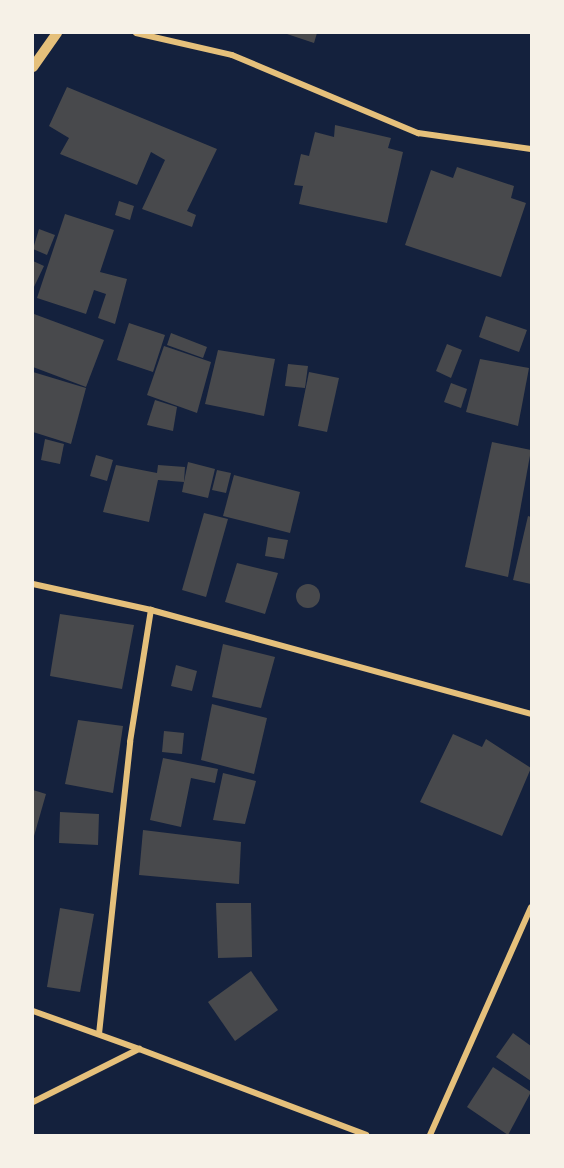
<!DOCTYPE html>
<style>
body{margin:0}
#map{position:relative;width:564px;height:1168px;overflow:hidden;background:#14213d;font-family:"Sofia Sans Condensed",sans-serif}
div>[style]{position:absolute}
.building>*{inset:0;background:#48494c}
.round{border-radius:50%}
.minor>*{height:6px;margin:-3px;padding:0 3px;transform-origin:3px;border-radius:3px;background:#e5c07b}
.tertiary>*{height:10px;margin:-5px;padding:0 5px;transform-origin:5px;border-radius:5px;background:#e5c07b}
span{translate:-50% -50%;white-space:nowrap;text-align:center;line-height:1.15;-webkit-text-stroke:5px #f6f1e7;paint-order:stroke}
.frame{position:absolute;inset:0;border:34px solid #f6f1e7;pointer-events:none}
</style>
<div id="map">
<div class="building">
<i style="clip-path:polygon(284px 33px,317px 33px,314px 43px)"></i>
<i style="clip-path:polygon(67px 87px,217px 149px,187px 211px,196px 215px,192px 227px,142px 209px,165px 160px,151px 152px,137px 185px,60px 154px,69px 138px,49px 126px)"></i>
<i style="clip-path:polygon(335px 125px,391px 138px,388px 148px,403px 152px,387px 223px,299px 204px,303px 186px,294px 185px,301px 154px,309px 156px,315px 132px,334px 137px)"></i>
<i style="clip-path:polygon(457px 167px,514px 186px,511px 198px,526px 203px,501px 277px,405px 245px,431px 170px,453px 178px)"></i>
<i style="clip-path:polygon(119px 201px,134px 206px,130px 220px,115px 215px)"></i>
<i style="clip-path:polygon(65px 214px,114px 230px,100px 272px,127px 279px,115px 324px,98px 318px,106px 294px,94px 290px,86px 314px,37px 298px)"></i>
<i style="clip-path:polygon(39px 229px,55px 235px,47px 255px,33px 249px)"></i>
<i style="clip-path:polygon(33px 261px,44px 266px,33px 289px)"></i>
<i style="clip-path:polygon(34px 314px,104px 340px,86px 387px,33px 367px)"></i>
<i style="clip-path:polygon(486px 316px,527px 330px,519px 352px,479px 337px)"></i>
<i style="clip-path:polygon(129px 323px,165px 335px,153px 372px,117px 360px)"></i>
<i style="clip-path:polygon(171px 333px,207px 347px,203px 358px,167px 345px)"></i>
<i style="clip-path:polygon(447px 344px,462px 350px,451px 378px,436px 371px)"></i>
<i style="clip-path:polygon(164px 346px,211px 362px,197px 413px,147px 395px)"></i>
<i style="clip-path:polygon(218px 350px,275px 359px,264px 416px,205px 404px)"></i>
<i style="clip-path:polygon(480px 359px,529px 368px,518px 426px,466px 412px)"></i>
<i style="clip-path:polygon(288px 364px,308px 366px,305px 388px,285px 386px)"></i>
<i style="clip-path:polygon(33px 372px,86px 388px,71px 444px,33px 432px)"></i>
<i style="clip-path:polygon(309px 372px,339px 378px,327px 432px,298px 426px)"></i>
<i style="clip-path:polygon(451px 383px,467px 389px,461px 408px,444px 402px)"></i>
<i style="clip-path:polygon(155px 400px,177px 407px,173px 431px,147px 425px)"></i>
<i style="clip-path:polygon(45px 439px,64px 444px,60px 464px,41px 460px)"></i>
<i style="clip-path:polygon(492px 442px,531px 450px,508px 577px,465px 567px)"></i>
<i style="clip-path:polygon(96px 455px,113px 460px,107px 481px,90px 476px)"></i>
<i style="clip-path:polygon(188px 462px,215px 469px,208px 498px,182px 492px)"></i>
<i style="clip-path:polygon(116px 465px,157px 473px,158px 465px,185px 467px,184px 482px,158px 480px,149px 522px,103px 512px)"></i>
<i style="clip-path:polygon(217px 470px,231px 473px,226px 493px,212px 490px)"></i>
<i style="clip-path:polygon(234px 475px,300px 492px,290px 533px,223px 516px)"></i>
<i style="clip-path:polygon(204px 513px,228px 519px,206px 597px,182px 590px)"></i>
<i style="clip-path:polygon(528px 516px,531px 517px,531px 584px,513px 580px)"></i>
<i style="clip-path:polygon(268px 537px,288px 540px,284px 559px,265px 556px)"></i>
<i style="clip-path:polygon(237px 563px,278px 573px,265px 614px,225px 602px)"></i>
<i class="round" style="left:296px;top:584px;width:24px;height:24px"></i>
<i style="clip-path:polygon(60px 614px,134px 625px,122px 689px,50px 676px)"></i>
<i style="clip-path:polygon(223px 644px,275px 657px,261px 708px,212px 697px)"></i>
<i style="clip-path:polygon(176px 665px,197px 671px,192px 691px,171px 686px)"></i>
<i style="clip-path:polygon(212px 704px,267px 718px,254px 774px,201px 760px)"></i>
<i style="clip-path:polygon(78px 720px,123px 726px,113px 793px,65px 784px)"></i>
<i style="clip-path:polygon(164px 731px,184px 733px,182px 754px,162px 752px)"></i>
<i style="clip-path:polygon(453px 734px,482px 747px,486px 739px,531px 768px,502px 836px,420px 802px)"></i>
<i style="clip-path:polygon(163px 758px,218px 769px,215px 783px,191px 778px,181px 827px,150px 820px)"></i>
<i style="clip-path:polygon(223px 773px,256px 781px,245px 824px,213px 820px)"></i>
<i style="clip-path:polygon(33px 790px,46px 794px,34px 836px,33px 836px)"></i>
<i style="clip-path:polygon(60px 812px,99px 814px,98px 845px,59px 843px)"></i>
<i style="clip-path:polygon(143px 830px,241px 842px,239px 884px,139px 875px)"></i>
<i style="clip-path:polygon(216px 903px,251px 903px,252px 957px,218px 958px)"></i>
<i style="clip-path:polygon(60px 908px,94px 914px,80px 992px,47px 987px)"></i>
<i style="clip-path:polygon(251px 971px,278px 1010px,235px 1041px,208px 1002px)"></i>
<i style="clip-path:polygon(513px 1033px,531px 1046px,531px 1081px,496px 1057px)"></i>
<i style="clip-path:polygon(493px 1067px,531px 1092px,508px 1135px,467px 1107px)"></i>
</div>
<div class="minor">
<i style="left:136px;top:33px;width:98px;rotate:12.9deg"></i>
<i style="left:232px;top:55px;width:202px;rotate:22.8deg"></i>
<i style="left:418px;top:133px;width:114px;rotate:8.1deg"></i>
<i style="left:33px;top:584px;width:121px;rotate:12.4deg"></i>
<i style="left:151px;top:610px;width:394px;rotate:15.3deg"></i>
<i style="left:33px;top:1011px;width:113px;rotate:19.7deg"></i>
<i style="left:99px;top:1034px;width:294px;rotate:-83.9deg"></i>
<i style="left:130px;top:742px;width:134px;rotate:-81deg"></i>
<i style="left:33px;top:1102px;width:119px;rotate:-26.6deg"></i>
<i style="left:139px;top:1049px;width:243px;rotate:20.7deg"></i>
<i style="left:430px;top:1135px;width:249px;rotate:-66.1deg"></i>
</div>
<div class="tertiary">
<i style="left:33px;top:67px;width:42px;rotate:-54.8deg"></i>
</div>
<div class="frame"></div>
</div>
